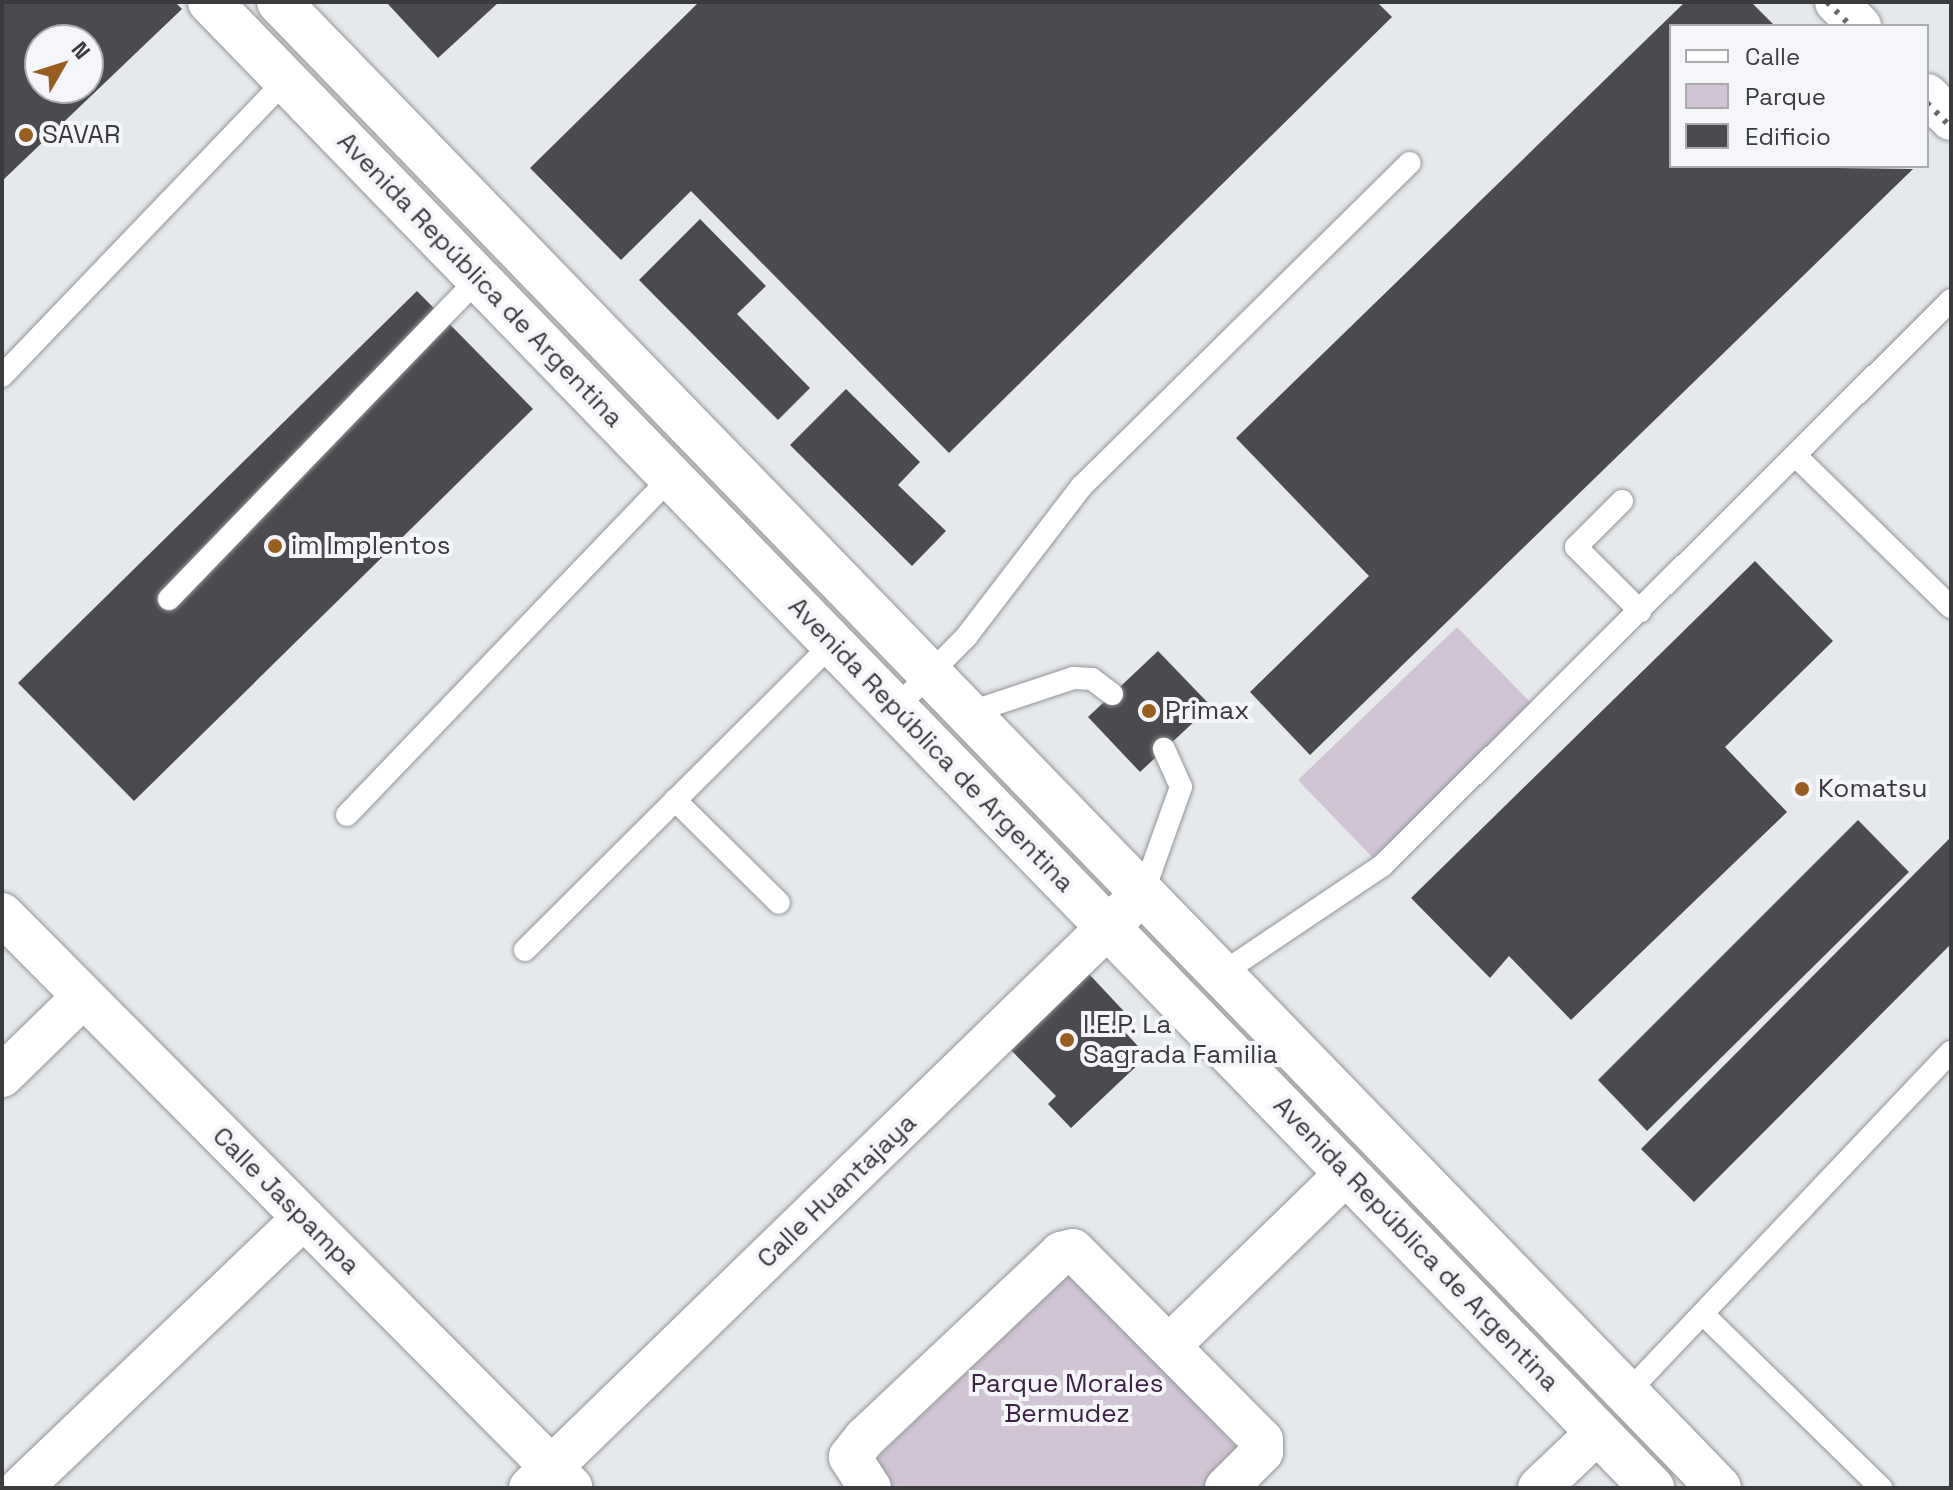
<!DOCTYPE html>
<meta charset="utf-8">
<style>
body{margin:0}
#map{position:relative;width:1953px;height:1490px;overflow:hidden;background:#e6e9ec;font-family:"Space Grotesk",sans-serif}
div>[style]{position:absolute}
.green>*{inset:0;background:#d1c4d5}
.building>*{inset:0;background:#4b4b4f}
.roads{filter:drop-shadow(0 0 2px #939598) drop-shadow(0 0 2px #939598)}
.lane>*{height:22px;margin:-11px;padding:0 11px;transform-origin:11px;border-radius:11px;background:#fff}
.street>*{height:42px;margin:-21px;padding:0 21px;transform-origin:21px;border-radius:21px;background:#fff}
.secondary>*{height:44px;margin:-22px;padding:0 22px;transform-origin:22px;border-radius:22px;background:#fff}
.rail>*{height:6px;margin-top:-3px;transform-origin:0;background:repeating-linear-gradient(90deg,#67696a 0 4px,transparent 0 12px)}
.dots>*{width:22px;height:22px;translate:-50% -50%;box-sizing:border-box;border:4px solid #f4f6f9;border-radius:50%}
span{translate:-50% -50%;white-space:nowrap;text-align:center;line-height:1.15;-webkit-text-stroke:8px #f4f6f9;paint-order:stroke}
.poi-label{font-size:26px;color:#3a3b3c}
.left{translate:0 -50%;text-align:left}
.street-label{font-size:26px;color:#3a3b3c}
.park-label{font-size:26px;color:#3d2145}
.frame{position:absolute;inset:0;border:4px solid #3a3b3c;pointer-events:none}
.legend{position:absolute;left:1669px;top:24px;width:260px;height:144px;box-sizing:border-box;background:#f4f6f9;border:2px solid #aaabad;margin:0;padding:10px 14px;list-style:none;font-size:24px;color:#3a3b3c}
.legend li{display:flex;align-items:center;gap:16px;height:40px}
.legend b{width:40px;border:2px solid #aaabad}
.north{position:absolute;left:24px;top:24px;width:80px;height:80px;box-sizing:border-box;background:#f4f6f9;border:2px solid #aaabad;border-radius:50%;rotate:51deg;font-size:22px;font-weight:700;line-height:32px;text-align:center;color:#3a3b3c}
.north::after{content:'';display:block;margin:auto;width:28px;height:36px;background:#9b5e21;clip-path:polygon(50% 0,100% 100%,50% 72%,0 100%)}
</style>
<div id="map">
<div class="green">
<i style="clip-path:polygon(1457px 627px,1533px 705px,1373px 858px,1298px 780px)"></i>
<i style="clip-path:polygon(1071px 1273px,1247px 1458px,1217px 1488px,891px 1488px,869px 1465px)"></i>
</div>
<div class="building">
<i style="clip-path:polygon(evenodd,2px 2px,175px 2px,182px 9px,2px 181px,2px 2px,40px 40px,88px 40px,88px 88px,40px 88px,40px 40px)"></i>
<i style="clip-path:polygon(386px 2px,499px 2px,438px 58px)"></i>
<i style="clip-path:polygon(699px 2px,1377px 2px,1392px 17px,949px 453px,691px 191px,621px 260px,530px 168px)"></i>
<i style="clip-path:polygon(1685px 2px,1751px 2px,1775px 26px,1671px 26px,1671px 166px,1913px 169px,1310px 755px,1250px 692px,1369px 576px,1236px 438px)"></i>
<i style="clip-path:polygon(700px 219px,766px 286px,737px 314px,810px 388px,778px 420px,639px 280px)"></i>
<i style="clip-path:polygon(417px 291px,533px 409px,134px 801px,18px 683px)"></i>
<i style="clip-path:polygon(846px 389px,920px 462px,898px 485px,946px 531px,912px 566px,790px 445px)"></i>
<i style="clip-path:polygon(1755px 561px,1833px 641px,1725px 747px,1787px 812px,1571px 1020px,1509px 956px,1490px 978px,1411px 898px)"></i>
<i style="clip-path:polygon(1158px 651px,1211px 706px,1140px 772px,1088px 717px)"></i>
<i style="clip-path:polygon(1858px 820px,1909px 872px,1647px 1131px,1598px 1080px)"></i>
<i style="clip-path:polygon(1951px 837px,1951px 944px,1694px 1202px,1641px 1149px)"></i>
<i style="clip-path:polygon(1089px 974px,1134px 1022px,1124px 1031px,1147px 1056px,1071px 1128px,1048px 1104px,1056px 1096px,1010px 1049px)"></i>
</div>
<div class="roads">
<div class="lane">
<i style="left:2px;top:376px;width:410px;rotate:-46.2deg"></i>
<i style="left:1796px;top:456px;width:216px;rotate:44.3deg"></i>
<i style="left:1622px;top:501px;width:65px;rotate:135deg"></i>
<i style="left:1576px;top:547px;width:91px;rotate:45deg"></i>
<i style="left:169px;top:599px;width:446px;rotate:-46deg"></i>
<i style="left:896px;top:708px;width:100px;rotate:-45.4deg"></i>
<i style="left:966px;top:637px;width:190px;rotate:-52.5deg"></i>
<i style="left:1082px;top:486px;width:460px;rotate:-44.6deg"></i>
<i style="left:968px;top:713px;width:111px;rotate:-18.4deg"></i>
<i style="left:1073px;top:678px;width:19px;rotate:3deg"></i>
<i style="left:1092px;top:679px;width:25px;rotate:37deg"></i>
<i style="left:675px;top:800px;width:146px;rotate:44.7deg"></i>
<i style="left:347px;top:815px;width:468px;rotate:-46.2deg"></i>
<i style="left:1143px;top:893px;width:113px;rotate:-70.3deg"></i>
<i style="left:1181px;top:787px;width:42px;rotate:-114.1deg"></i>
<i style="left:525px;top:950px;width:435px;rotate:-44.9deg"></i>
<i style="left:1221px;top:974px;width:195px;rotate:-33.9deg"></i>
<i style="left:1383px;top:865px;width:801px;rotate:-44.85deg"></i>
<i style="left:1706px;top:1317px;width:245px;rotate:44.3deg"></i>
<i style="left:1627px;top:1393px;width:470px;rotate:-46.5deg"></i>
</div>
<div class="street">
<i style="left:1836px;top:2px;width:34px;rotate:45deg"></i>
<i style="left:1927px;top:95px;width:34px;rotate:45deg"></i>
<i style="left:2px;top:914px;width:808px;rotate:45.2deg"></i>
<i style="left:2px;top:1076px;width:112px;rotate:-44.3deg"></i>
<i style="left:1170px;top:1345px;width:247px;rotate:-44.2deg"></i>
<i style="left:21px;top:1488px;width:391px;rotate:-43.7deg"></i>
<i style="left:530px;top:1488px;width:854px;rotate:-44.15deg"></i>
<i style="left:870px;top:1488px;width:37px;rotate:-123deg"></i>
<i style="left:850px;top:1457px;width:24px;rotate:-52deg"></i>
<i style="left:865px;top:1438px;width:270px;rotate:-43.3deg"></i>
<i style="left:1061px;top:1253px;width:12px;rotate:-14deg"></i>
<i style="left:1073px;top:1250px;width:268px;rotate:45.2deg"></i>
<i style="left:1262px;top:1440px;width:12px;rotate:90deg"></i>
<i style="left:1262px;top:1452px;width:51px;rotate:135deg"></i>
<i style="left:1539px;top:1488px;width:81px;rotate:-43.5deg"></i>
</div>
<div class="secondary">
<i style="left:210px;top:2px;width:2071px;rotate:45.86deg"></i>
<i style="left:279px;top:2px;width:2069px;rotate:45.9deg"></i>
</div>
</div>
<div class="rail">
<i style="left:1827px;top:2px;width:34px;rotate:45deg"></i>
<i style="left:1927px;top:103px;width:34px;rotate:45deg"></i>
</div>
<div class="dots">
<i style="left:26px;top:135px;background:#9b5e21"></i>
<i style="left:275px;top:546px;background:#9b5e21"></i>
<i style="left:1149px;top:711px;background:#9b5e21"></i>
<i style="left:1802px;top:789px;background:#9b5e21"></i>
<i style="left:1067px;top:1040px;background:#9b5e21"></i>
</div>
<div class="poi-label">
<span class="left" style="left:42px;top:135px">SAVAR</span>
<span class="left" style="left:291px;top:546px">im Implentos</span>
<span class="left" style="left:1165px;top:711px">Primax</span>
<span class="left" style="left:1818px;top:789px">Komatsu</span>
<span class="left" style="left:1083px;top:1040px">I.E.P. La<br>Sagrada Familia</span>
</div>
<div class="street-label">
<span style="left:480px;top:280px;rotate:46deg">Avenida República de Argentina</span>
<span style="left:931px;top:745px;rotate:46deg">Avenida República de Argentina</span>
<span style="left:837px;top:1191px;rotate:-44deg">Calle Huantajaya</span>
<span style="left:286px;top:1201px;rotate:45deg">Calle Jaspampa</span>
<span style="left:1416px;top:1244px;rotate:46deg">Avenida República de Argentina</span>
</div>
<div class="park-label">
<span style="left:1067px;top:1399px">Parque Morales<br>Bermudez</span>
</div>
<div class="frame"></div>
<ul class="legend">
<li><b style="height:10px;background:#fff"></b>Calle</li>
<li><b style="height:22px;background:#d1c4d5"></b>Parque</li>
<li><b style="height:22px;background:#4b4b4f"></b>Edificio</li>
</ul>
<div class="north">N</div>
</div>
